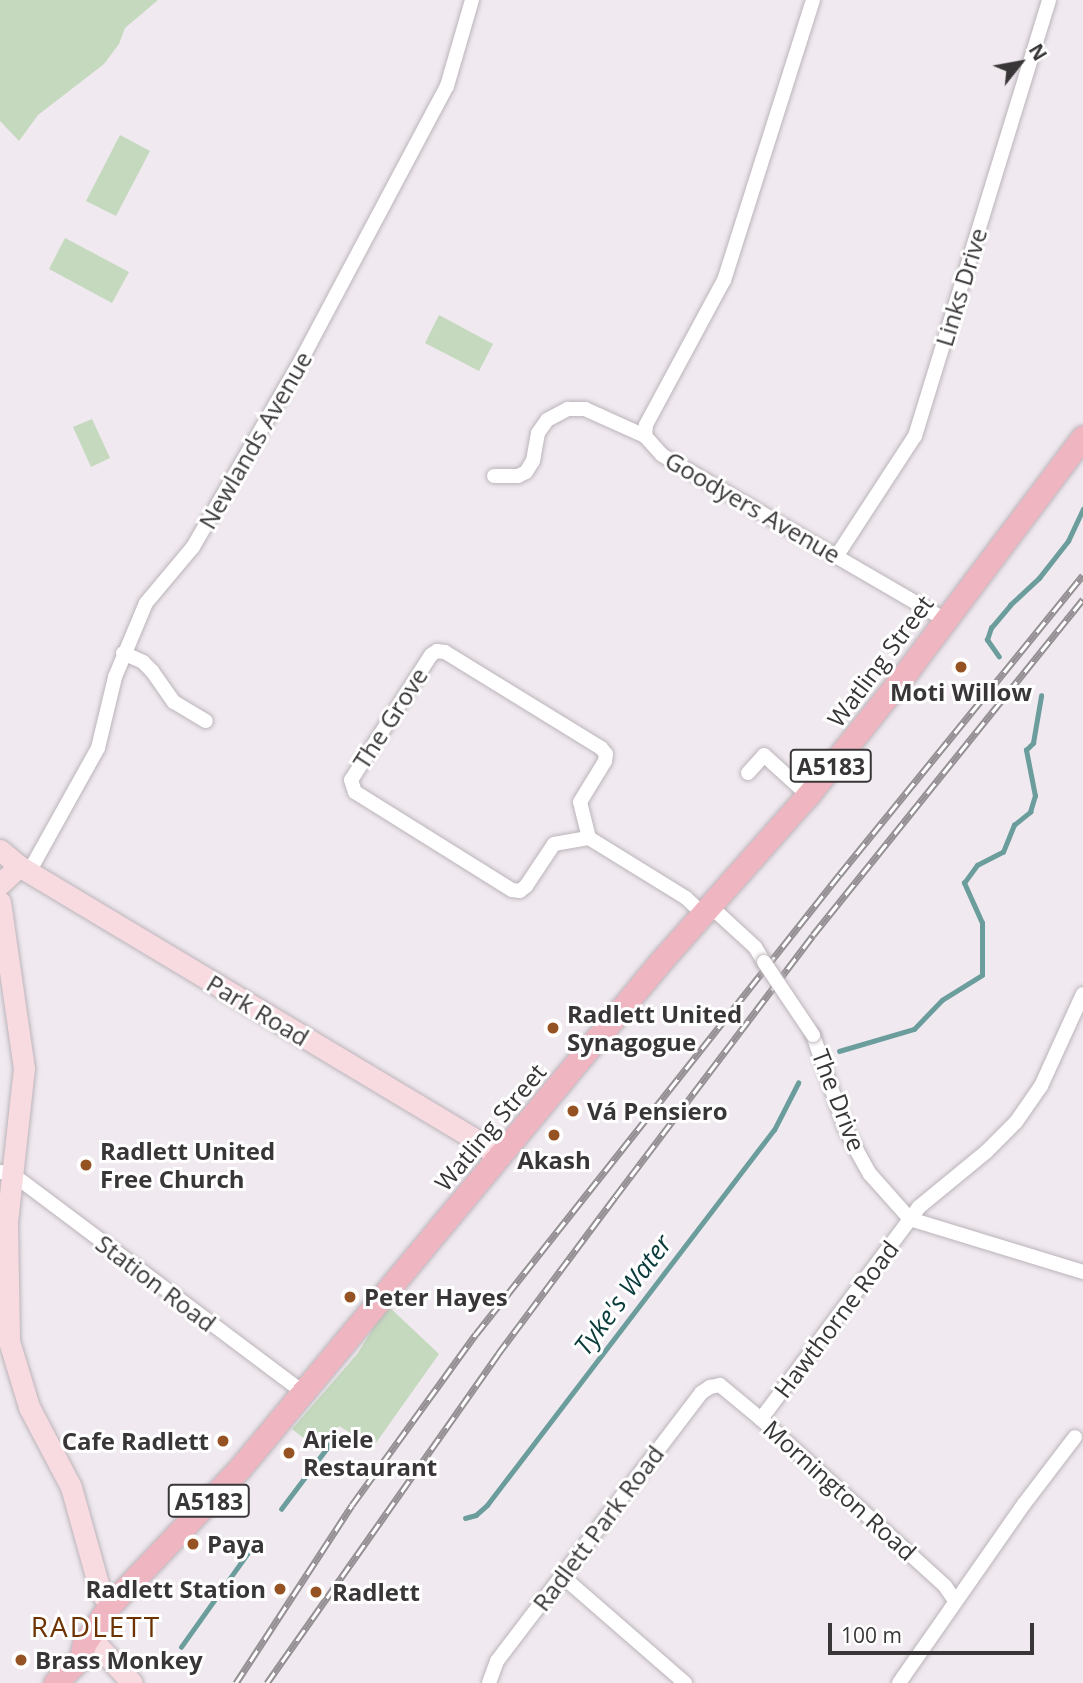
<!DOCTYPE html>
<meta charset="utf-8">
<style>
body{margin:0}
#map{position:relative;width:1083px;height:1683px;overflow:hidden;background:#f0e9ef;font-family:"Open Sans",sans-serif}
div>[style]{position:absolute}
.green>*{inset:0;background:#c4d9be}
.stream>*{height:4.5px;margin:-2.25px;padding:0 2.25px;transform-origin:2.25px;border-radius:2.25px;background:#6b9d9d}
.roads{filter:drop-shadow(0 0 2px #bbb4ba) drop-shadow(0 0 2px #bbb4ba)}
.street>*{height:14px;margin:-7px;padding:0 7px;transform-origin:7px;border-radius:7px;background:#fff}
.secondary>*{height:21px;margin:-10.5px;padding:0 10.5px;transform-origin:10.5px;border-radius:10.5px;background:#f7dbe0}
.primary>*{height:23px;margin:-11.5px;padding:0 11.5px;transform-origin:11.5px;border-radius:11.5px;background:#efb6c1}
.rail>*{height:7px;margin-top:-3.5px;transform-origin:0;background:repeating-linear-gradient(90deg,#fff 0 13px,#959094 0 26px);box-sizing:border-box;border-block:2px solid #959094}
.bridges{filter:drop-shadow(0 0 2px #bbb4ba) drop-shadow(0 0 2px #bbb4ba)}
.street-bridge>*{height:14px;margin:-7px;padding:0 7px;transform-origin:7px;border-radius:7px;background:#fff}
.dots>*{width:19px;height:19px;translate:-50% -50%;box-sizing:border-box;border:4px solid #fff;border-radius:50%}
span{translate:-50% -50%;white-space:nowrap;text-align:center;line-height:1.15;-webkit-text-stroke:6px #fff;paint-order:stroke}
.shield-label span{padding:2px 5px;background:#fff;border:2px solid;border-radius:5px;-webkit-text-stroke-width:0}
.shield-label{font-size:23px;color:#393638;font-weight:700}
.street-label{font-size:24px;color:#393638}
.poi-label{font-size:24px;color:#393638;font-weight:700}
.left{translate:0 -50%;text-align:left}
.right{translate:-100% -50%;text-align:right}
.water-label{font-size:26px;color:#093b3b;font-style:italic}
.quarter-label{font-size:28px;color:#6d3200;letter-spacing:2px}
.north{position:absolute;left:985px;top:28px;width:70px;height:70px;-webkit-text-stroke:5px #fff;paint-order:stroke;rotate:59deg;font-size:19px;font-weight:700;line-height:28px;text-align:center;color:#393638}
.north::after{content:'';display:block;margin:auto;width:24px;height:32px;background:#393638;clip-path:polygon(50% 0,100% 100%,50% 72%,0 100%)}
.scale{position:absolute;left:828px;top:1623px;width:206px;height:32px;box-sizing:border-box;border:4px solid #393638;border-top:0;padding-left:9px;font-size:21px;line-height:24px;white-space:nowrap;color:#393638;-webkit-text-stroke:5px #fff;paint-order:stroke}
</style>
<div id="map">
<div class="green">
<i style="clip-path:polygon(0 0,158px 0,125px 28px,119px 44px,104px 64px,38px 115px,19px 141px,0 121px)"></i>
<i style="clip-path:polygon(120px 135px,150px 151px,116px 216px,86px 201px)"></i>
<i style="clip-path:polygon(65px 238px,129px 272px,112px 303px,49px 269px)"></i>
<i style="clip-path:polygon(439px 315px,493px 344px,479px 371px,425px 343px)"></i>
<i style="clip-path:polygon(92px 419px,110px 458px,91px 467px,73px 427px)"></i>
<i style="clip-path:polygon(387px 1305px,439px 1354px,373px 1447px,339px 1426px,320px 1451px,292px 1429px,358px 1353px)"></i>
</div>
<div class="stream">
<i style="left:999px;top:657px;width:21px;rotate:-125deg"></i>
<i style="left:987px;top:640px;width:13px;rotate:-72deg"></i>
<i style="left:991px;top:628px;width:30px;rotate:-50deg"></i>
<i style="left:1010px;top:605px;width:40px;rotate:-43deg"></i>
<i style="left:1039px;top:578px;width:47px;rotate:-51.9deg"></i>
<i style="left:1068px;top:541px;width:35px;rotate:-65deg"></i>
<i style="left:839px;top:1051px;width:78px;rotate:-16.3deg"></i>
<i style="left:914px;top:1029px;width:40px;rotate:-46deg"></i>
<i style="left:942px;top:1000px;width:47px;rotate:-32deg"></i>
<i style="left:982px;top:975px;width:52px;rotate:-90deg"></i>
<i style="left:982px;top:923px;width:44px;rotate:-114.2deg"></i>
<i style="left:964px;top:883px;width:22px;rotate:-54deg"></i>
<i style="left:977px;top:865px;width:29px;rotate:-27deg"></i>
<i style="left:1003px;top:852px;width:29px;rotate:-68deg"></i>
<i style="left:1014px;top:825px;width:21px;rotate:-39deg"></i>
<i style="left:1030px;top:812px;width:17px;rotate:-73deg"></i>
<i style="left:1035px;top:796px;width:47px;rotate:-101.1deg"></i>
<i style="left:1026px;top:750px;width:10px;rotate:-45deg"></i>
<i style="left:1033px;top:743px;width:48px;rotate:-80.3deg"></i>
<i style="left:281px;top:1509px;width:86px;rotate:-53deg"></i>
<i style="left:333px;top:1440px;width:16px;rotate:-15deg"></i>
<i style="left:348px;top:1436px;width:20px;rotate:33deg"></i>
<i style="left:465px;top:1518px;width:11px;rotate:-15deg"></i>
<i style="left:476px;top:1515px;width:15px;rotate:-42deg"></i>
<i style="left:487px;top:1505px;width:472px;rotate:-52.6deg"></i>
<i style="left:774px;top:1130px;width:53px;rotate:-62.9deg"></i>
<i style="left:181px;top:1647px;width:131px;rotate:-54.6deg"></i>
</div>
<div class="roads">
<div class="street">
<i style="left:813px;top:0;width:294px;rotate:107.6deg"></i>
<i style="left:724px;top:280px;width:165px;rotate:118.3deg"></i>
<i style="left:646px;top:425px;width:11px;rotate:95deg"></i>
<i style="left:645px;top:436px;width:25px;rotate:48deg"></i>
<i style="left:662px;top:455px;width:328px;rotate:30.2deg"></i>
<i style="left:494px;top:476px;width:24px"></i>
<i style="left:518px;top:476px;width:9px;rotate:-27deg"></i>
<i style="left:526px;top:472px;width:13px;rotate:-58deg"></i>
<i style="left:533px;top:461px;width:28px;rotate:-80deg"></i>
<i style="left:538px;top:433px;width:16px;rotate:-55deg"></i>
<i style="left:547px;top:420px;width:24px;rotate:-28deg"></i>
<i style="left:568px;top:409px;width:17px"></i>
<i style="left:585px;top:409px;width:66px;rotate:24.2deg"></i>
<i style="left:836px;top:557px;width:145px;rotate:-56.9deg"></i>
<i style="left:915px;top:436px;width:456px;rotate:-72.9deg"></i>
<i style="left:123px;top:653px;width:22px;rotate:24deg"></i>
<i style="left:143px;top:662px;width:13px;rotate:45deg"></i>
<i style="left:152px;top:671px;width:38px;rotate:55deg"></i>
<i style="left:174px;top:702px;width:37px;rotate:31deg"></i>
<i style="left:748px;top:773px;width:24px;rotate:-48deg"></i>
<i style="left:764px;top:755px;width:59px;rotate:42.3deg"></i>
<i style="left:589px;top:838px;width:37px;rotate:-104deg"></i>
<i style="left:580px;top:802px;width:48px;rotate:-58.6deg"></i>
<i style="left:605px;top:761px;width:7px;rotate:-82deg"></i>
<i style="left:606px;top:754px;width:8px;rotate:-130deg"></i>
<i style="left:601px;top:748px;width:183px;rotate:-148.4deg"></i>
<i style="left:445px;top:652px;width:8px;rotate:-173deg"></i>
<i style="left:437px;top:651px;width:7px;rotate:146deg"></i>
<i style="left:431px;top:655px;width:148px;rotate:122.6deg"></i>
<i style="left:351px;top:780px;width:13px;rotate:72deg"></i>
<i style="left:355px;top:792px;width:185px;rotate:32deg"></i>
<i style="left:512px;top:890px;width:8px;rotate:7deg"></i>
<i style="left:520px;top:891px;width:8px;rotate:-40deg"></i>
<i style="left:526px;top:886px;width:50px;rotate:-56.3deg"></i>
<i style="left:554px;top:844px;width:36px;rotate:-10deg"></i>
<i style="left:589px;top:838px;width:114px;rotate:31.7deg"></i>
<i style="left:686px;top:898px;width:22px;rotate:43deg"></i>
<i style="left:29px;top:872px;width:142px;rotate:-60.9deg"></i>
<i style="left:98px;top:748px;width:73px;rotate:-76.5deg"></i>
<i style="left:115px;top:677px;width:80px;rotate:-67.3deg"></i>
<i style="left:146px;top:603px;width:73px;rotate:-50deg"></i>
<i style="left:193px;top:547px;width:209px;rotate:-59.9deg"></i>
<i style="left:298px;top:366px;width:317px;rotate:-62deg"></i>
<i style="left:447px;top:86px;width:90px;rotate:-73.8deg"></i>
<i style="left:709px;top:905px;width:62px;rotate:42.4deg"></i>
<i style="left:755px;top:947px;width:17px;rotate:59deg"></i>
<i style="left:813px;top:1035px;width:98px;rotate:71deg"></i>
<i style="left:845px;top:1128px;width:26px;rotate:62deg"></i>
<i style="left:857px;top:1151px;width:26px;rotate:61deg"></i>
<i style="left:870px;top:1174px;width:60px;rotate:48.4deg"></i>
<i style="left:910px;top:1219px;width:181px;rotate:17deg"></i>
<i style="left:0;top:1172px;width:11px;rotate:5deg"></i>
<i style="left:11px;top:1173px;width:365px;rotate:36.9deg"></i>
<i style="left:761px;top:1419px;width:264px;rotate:-53.3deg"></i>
<i style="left:919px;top:1207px;width:87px;rotate:-39.4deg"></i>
<i style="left:986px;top:1152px;width:42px;rotate:-45deg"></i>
<i style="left:1016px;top:1122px;width:44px;rotate:-55.2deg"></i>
<i style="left:1041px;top:1086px;width:101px;rotate:-65.5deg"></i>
<i style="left:562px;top:1576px;width:163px;rotate:41deg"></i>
<i style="left:489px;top:1683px;width:23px;rotate:-70deg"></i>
<i style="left:497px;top:1661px;width:337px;rotate:-52.7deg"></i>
<i style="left:701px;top:1393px;width:11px;rotate:-34deg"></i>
<i style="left:710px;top:1387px;width:10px;rotate:-11deg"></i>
<i style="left:720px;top:1385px;width:53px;rotate:39.7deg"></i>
<i style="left:761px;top:1419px;width:248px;rotate:42.2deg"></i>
<i style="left:945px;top:1586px;width:18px;rotate:56deg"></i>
<i style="left:899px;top:1683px;width:218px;rotate:-55.1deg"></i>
<i style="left:1024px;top:1504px;width:84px;rotate:-52.7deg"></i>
</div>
<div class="secondary">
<i style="left:0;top:850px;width:25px;rotate:40deg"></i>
<i style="left:19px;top:866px;width:535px;rotate:30.93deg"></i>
<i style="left:478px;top:1141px;width:24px;rotate:38deg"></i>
<i style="left:0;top:884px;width:26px;rotate:-43deg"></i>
<i style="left:0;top:902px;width:168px;rotate:81.8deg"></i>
<i style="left:24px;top:1068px;width:156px;rotate:96.3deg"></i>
<i style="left:7px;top:1223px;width:118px;rotate:89deg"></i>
<i style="left:9px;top:1341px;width:69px;rotate:73.1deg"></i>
<i style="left:29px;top:1407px;width:90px;rotate:62.3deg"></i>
<i style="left:71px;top:1487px;width:108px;rotate:74.4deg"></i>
<i style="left:100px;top:1591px;width:17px;rotate:54deg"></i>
<i style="left:90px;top:1637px;width:62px;rotate:47.6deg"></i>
</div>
<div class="primary">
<i style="left:55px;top:1683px;width:36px;rotate:-44deg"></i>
<i style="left:81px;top:1658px;width:14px;rotate:-78deg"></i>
<i style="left:84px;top:1644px;width:47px;rotate:-56.3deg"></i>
<i style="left:110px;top:1605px;width:189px;rotate:-46.5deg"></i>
<i style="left:240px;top:1468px;width:659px;rotate:-50.29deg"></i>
<i style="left:661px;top:961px;width:222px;rotate:-48.5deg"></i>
<i style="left:808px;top:795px;width:160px;rotate:-51.3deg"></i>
<i style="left:908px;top:670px;width:291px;rotate:-53.1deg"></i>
</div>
</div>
<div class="rail">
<i style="left:236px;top:1683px;width:212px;rotate:-56.9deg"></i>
<i style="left:352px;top:1505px;width:211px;rotate:-54.1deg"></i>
<i style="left:476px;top:1334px;width:587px;rotate:-51.65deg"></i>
<i style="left:840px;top:874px;width:385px;rotate:-50.9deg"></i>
<i style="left:267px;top:1683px;width:402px;rotate:-54.9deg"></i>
<i style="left:498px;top:1354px;width:196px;rotate:-53.3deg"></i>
<i style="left:615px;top:1197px;width:328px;rotate:-52.9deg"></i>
<i style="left:813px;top:935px;width:431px;rotate:-51.2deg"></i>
</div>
<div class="bridges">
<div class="street-bridge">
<i style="left:764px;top:962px;width:88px;rotate:56.1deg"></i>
</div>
</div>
<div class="dots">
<i style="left:961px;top:667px;background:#955222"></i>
<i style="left:553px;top:1028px;background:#955222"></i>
<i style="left:573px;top:1111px;background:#955222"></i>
<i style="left:554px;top:1135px;background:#955222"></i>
<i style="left:86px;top:1165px;background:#955222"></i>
<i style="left:350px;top:1297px;background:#955222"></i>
<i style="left:223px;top:1441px;background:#955222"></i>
<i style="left:289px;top:1453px;background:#955222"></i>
<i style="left:193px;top:1544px;background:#955222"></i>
<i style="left:280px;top:1589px;background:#955222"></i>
<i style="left:316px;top:1592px;background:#955222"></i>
<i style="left:21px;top:1660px;background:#955222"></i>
</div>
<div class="shield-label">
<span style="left:831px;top:766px">A5183</span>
<span style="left:209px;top:1501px">A5183</span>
</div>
<div class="street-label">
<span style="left:961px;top:287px;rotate:-73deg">Links Drive</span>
<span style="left:255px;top:440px;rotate:-60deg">Newlands Avenue</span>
<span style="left:753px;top:507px;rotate:30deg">Goodyers Avenue</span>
<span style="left:880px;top:661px;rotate:-53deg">Watling Street</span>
<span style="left:390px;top:718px;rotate:-57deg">The Grove</span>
<span style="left:258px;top:1010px;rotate:31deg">Park Road</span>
<span style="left:839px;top:1100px;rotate:69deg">The Drive</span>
<span style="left:490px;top:1127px;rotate:-50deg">Watling Street</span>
<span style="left:156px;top:1283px;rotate:37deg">Station Road</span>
<span style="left:836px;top:1319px;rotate:-53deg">Hawthorne Road</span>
<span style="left:840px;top:1490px;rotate:42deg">Mornington Road</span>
<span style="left:598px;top:1528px;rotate:-53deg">Radlett Park Road</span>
</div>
<div class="poi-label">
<span style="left:961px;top:692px">Moti Willow</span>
<span class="left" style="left:567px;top:1028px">Radlett United<br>Synagogue</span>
<span class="left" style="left:587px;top:1111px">Vá Pensiero</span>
<span class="left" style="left:100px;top:1165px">Radlett United<br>Free Church</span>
<span style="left:554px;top:1160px">Akash</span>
<span class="left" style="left:364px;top:1297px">Peter Hayes</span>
<span class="left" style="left:303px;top:1453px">Ariele<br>Restaurant</span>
<span class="right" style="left:209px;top:1441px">Cafe Radlett</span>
<span class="left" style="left:207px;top:1544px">Paya</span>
<span class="right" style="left:266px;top:1589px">Radlett Station</span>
<span class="left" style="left:332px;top:1592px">Radlett</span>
<span class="left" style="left:35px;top:1660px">Brass Monkey</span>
</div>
<div class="water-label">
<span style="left:623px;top:1295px;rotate:-53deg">Tyke's Water</span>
</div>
<div class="quarter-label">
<span style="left:96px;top:1626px">RADLETT</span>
</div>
<div class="north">N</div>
<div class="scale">100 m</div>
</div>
